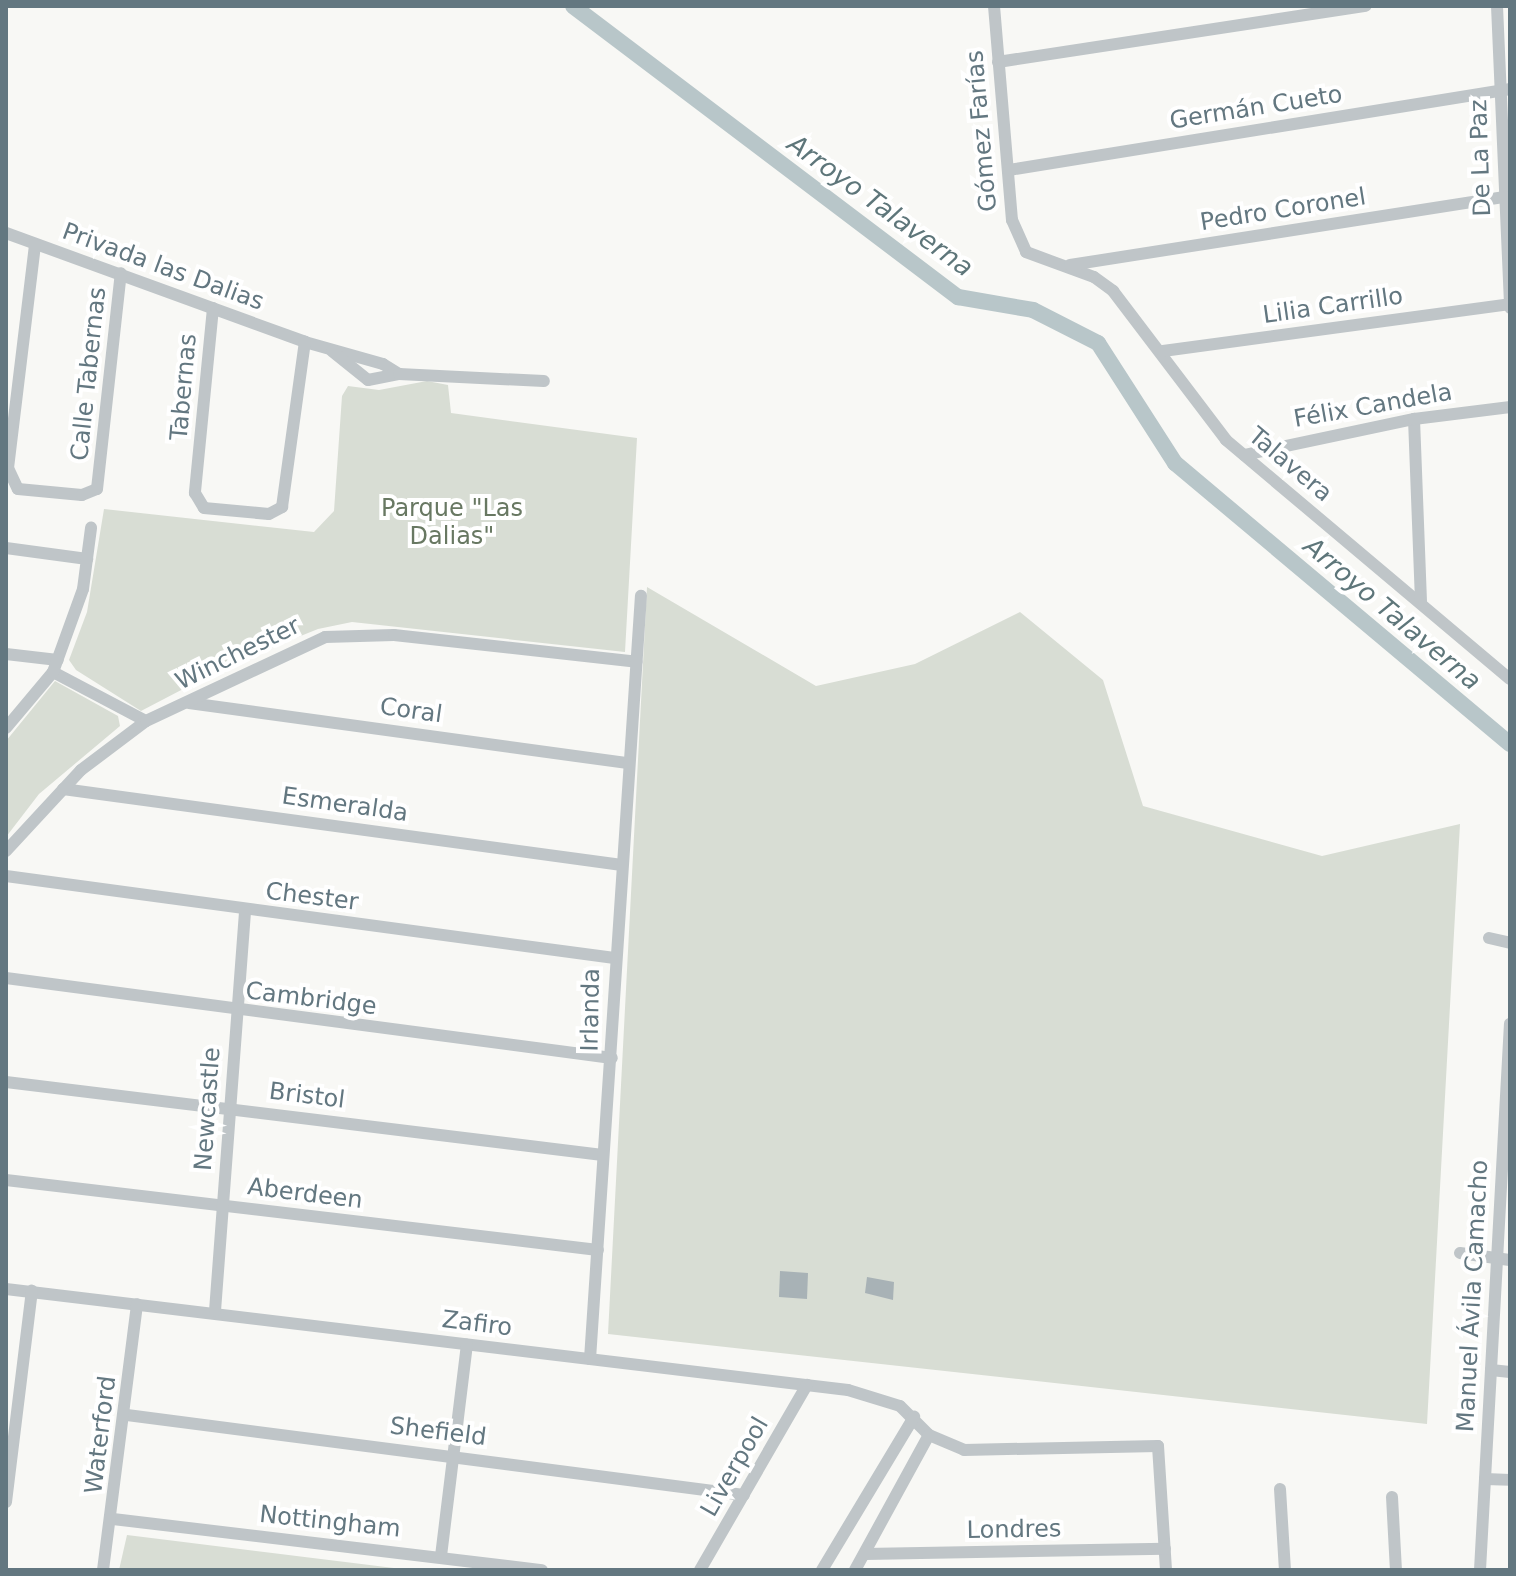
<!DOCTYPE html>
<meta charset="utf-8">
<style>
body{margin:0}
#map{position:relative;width:1516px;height:1576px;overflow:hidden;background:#f8f8f5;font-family:"DejaVu Sans",sans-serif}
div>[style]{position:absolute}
.green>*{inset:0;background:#d8ddd4}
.canal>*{height:16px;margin:-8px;padding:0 8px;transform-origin:8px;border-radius:8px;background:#b8c6c9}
.building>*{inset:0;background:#a8b2b6}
.street>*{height:12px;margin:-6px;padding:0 6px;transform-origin:6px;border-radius:6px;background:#bfc5c8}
span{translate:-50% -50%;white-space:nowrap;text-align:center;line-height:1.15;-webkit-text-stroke:8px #fff;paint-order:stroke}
.street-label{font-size:24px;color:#637780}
.park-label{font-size:24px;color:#687862}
.water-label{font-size:26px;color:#5e767a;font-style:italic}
.frame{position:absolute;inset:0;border:8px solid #637780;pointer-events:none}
</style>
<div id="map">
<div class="green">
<i style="clip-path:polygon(427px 381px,448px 385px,451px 413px,637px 438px,625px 652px,352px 622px,318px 629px,231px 664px,141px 711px,76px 670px,69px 660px,87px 612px,104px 509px,314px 532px,334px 511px,342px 396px,348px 386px,379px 390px)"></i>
<i style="clip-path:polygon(647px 587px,816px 686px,915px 664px,1020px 612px,1103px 680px,1143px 806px,1322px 856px,1460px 824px,1427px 1424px,608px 1334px)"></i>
<i style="clip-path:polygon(55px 681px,118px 716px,120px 726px,39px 794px,6px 837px,6px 741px)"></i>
<i style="clip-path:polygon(127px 1535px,410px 1570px,119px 1570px)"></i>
</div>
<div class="canal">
<i style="left:573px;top:6px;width:483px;rotate:37.1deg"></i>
<i style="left:958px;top:297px;width:76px;rotate:9.8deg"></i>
<i style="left:1033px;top:310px;width:73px;rotate:26.9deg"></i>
<i style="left:1098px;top:343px;width:143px;rotate:57.3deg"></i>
<i style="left:1175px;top:463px;width:437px;rotate:40deg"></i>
</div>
<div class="building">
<i style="clip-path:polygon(780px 1271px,808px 1273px,807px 1299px,779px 1297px)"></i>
<i style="clip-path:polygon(867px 1277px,894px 1282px,893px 1300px,865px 1293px)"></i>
</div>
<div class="street">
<i style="left:994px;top:6px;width:215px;rotate:85.2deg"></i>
<i style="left:1012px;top:220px;width:35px;rotate:66deg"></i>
<i style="left:1026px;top:252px;width:72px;rotate:20.2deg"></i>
<i style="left:1094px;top:277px;width:24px;rotate:36deg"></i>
<i style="left:1113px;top:291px;width:187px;rotate:52.8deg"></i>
<i style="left:1226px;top:440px;width:371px;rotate:40.1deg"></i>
<i style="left:1497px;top:6px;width:302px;rotate:87.5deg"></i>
<i style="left:998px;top:62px;width:372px;rotate:-8.7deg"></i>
<i style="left:1009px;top:170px;width:508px;rotate:-9.18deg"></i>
<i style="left:6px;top:233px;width:318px;rotate:20deg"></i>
<i style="left:305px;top:342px;width:81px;rotate:15.8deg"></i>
<i style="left:383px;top:364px;width:19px;rotate:32deg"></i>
<i style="left:35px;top:245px;width:225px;rotate:96.9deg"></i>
<i style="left:8px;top:468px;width:23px;rotate:65deg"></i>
<i style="left:18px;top:489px;width:64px;rotate:5.4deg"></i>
<i style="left:82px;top:495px;width:16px;rotate:-22deg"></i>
<i style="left:97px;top:489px;width:217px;rotate:-83.7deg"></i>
<i style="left:1070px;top:265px;width:440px;rotate:-8.9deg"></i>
<i style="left:213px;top:308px;width:186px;rotate:95.6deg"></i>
<i style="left:195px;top:493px;width:17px;rotate:59deg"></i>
<i style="left:204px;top:508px;width:65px;rotate:5.3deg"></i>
<i style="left:269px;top:514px;width:15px;rotate:-28deg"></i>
<i style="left:282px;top:507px;width:167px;rotate:-82.1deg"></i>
<i style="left:332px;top:351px;width:46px;rotate:38.9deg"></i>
<i style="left:368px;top:380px;width:32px;rotate:-11deg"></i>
<i style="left:399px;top:374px;width:145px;rotate:2.8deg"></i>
<i style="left:1163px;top:351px;width:350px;rotate:-7.7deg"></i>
<i style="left:1414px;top:419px;width:184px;rotate:87.8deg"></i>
<i style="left:1244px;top:455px;width:174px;rotate:-12deg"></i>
<i style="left:1414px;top:419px;width:97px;rotate:-7.1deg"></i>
<i style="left:6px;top:548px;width:82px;rotate:7.7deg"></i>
<i style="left:6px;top:654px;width:52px;rotate:6.6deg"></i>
<i style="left:53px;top:672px;width:105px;rotate:27.8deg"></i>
<i style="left:189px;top:703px;width:443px;rotate:7.8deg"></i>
<i style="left:6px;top:728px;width:73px;rotate:-50deg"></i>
<i style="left:53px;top:672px;width:88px;rotate:-70.1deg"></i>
<i style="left:83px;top:589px;width:62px;rotate:-82.5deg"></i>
<i style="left:63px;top:789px;width:564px;rotate:7.74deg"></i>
<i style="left:6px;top:851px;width:110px;rotate:-47.2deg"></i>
<i style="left:81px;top:770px;width:81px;rotate:-37deg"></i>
<i style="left:146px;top:721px;width:198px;rotate:-25.1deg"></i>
<i style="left:325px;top:637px;width:69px;rotate:-1.7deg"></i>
<i style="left:394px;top:635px;width:244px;rotate:6.3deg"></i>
<i style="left:6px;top:876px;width:614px;rotate:7.68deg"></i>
<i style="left:1489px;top:938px;width:22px;rotate:13deg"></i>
<i style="left:6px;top:978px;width:611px;rotate:7.52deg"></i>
<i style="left:6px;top:1082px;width:601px;rotate:6.97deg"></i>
<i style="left:6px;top:1180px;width:596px;rotate:6.74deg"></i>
<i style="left:1460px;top:1253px;width:50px;rotate:8deg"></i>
<i style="left:6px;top:1289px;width:848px;rotate:6.84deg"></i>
<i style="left:848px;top:1390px;width:54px;rotate:17.1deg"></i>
<i style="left:900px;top:1406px;width:41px;rotate:45deg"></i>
<i style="left:929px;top:1435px;width:38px;rotate:23deg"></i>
<i style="left:964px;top:1450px;width:194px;rotate:-1.2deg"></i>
<i style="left:1158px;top:1446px;width:124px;rotate:86.3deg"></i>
<i style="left:215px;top:1311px;width:402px;rotate:-85.7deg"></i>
<i style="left:590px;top:1359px;width:765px;rotate:-86.18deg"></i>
<i style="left:1491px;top:1370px;width:19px;rotate:6deg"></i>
<i style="left:127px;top:1415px;width:622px;rotate:7.39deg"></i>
<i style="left:1485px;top:1479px;width:25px;rotate:2deg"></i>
<i style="left:1280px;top:1489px;width:81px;rotate:86.5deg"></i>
<i style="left:1392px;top:1497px;width:73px;rotate:86.9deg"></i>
<i style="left:6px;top:1502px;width:213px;rotate:-83deg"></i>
<i style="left:113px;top:1519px;width:432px;rotate:6.8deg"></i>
<i style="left:865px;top:1554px;width:300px;rotate:-1deg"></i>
<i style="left:441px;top:1556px;width:213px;rotate:-83deg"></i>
<i style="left:103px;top:1570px;width:268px;rotate:-82.7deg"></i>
<i style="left:700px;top:1570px;width:214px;rotate:-60deg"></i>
<i style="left:822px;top:1570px;width:179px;rotate:-59deg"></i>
<i style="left:855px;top:1570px;width:154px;rotate:-61.3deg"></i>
<i style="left:1480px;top:1570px;width:547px;rotate:-86.86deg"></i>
</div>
<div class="street-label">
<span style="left:1256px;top:108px;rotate:-9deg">Germán Cueto</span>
<span style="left:982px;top:131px;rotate:-95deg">Gómez Farías</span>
<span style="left:1481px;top:158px;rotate:-92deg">De La Paz</span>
<span style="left:1283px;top:210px;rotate:-9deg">Pedro Coronel</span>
<span style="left:163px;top:267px;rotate:20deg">Privada las Dalias</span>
<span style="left:1333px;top:306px;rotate:-8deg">Lilia Carrillo</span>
<span style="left:89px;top:374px;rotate:-84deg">Calle Tabernas</span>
<span style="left:184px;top:387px;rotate:-85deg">Tabernas</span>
<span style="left:1373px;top:406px;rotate:-10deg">Félix Candela</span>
<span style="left:1290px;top:465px;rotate:40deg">Talavera</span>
<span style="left:238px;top:654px;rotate:-26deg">Winchester</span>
<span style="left:411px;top:711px;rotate:8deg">Coral</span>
<span style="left:345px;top:805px;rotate:8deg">Esmeralda</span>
<span style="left:312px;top:897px;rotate:7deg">Chester</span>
<span style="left:311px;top:999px;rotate:7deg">Cambridge</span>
<span style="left:591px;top:1010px;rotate:-89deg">Irlanda</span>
<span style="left:307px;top:1096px;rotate:7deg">Bristol</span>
<span style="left:208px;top:1109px;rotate:-86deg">Newcastle</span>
<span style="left:305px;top:1194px;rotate:7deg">Aberdeen</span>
<span style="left:1473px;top:1296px;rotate:-87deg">Manuel Ávila Camacho</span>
<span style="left:477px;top:1324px;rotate:7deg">Zafiro</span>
<span style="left:438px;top:1432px;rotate:7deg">Shefield</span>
<span style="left:101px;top:1435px;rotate:-83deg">Waterford</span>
<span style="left:735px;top:1467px;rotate:-60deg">Liverpool</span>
<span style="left:330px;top:1522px;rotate:6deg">Nottingham</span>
<span style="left:1014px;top:1530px;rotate:-1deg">Londres</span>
</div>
<div class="park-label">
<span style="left:452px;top:523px">Parque "Las<br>Dalias"</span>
</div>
<div class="water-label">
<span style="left:880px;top:206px;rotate:36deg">Arroyo Talaverna</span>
<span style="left:1392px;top:614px;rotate:40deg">Arroyo Talaverna</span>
</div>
<div class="frame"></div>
</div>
